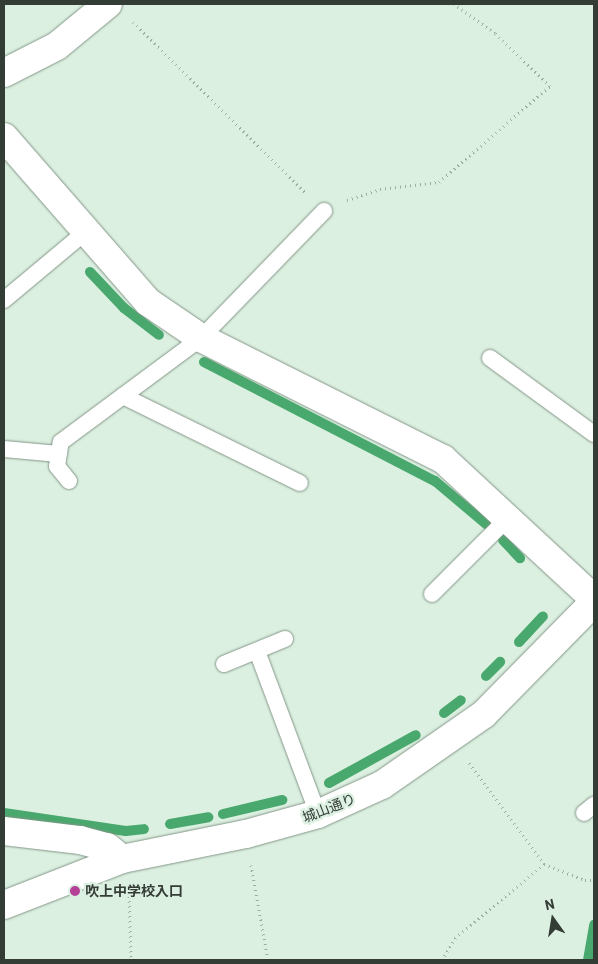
<!DOCTYPE html>
<meta charset="utf-8">
<style>
body{margin:0}
#map{position:relative;width:598px;height:964px;overflow:hidden;background:#dcf0e1;font-family:Barlow,"Noto Sans JP",sans-serif}
div>[style]{position:absolute}
.stream>*{height:10px;margin:-5px;padding:0 5px;transform-origin:5px;border-radius:5px;background:#49a86d}
.path>*{height:3px;margin-top:-1.5px;transform-origin:0;background:repeating-linear-gradient(90deg,#9dada1 0 1px,transparent 0 5px)}
.roads{filter:drop-shadow(0 0 1px #839688) drop-shadow(0 0 1px #839688)}
.lane>*{height:16px;margin:-8px;padding:0 8px;transform-origin:8px;border-radius:8px;background:#fff}
.street>*{height:28px;margin:-14px;padding:0 14px;transform-origin:14px;border-radius:14px;background:#fff}
.secondary>*{height:28px;margin:-14px;padding:0 14px;transform-origin:14px;border-radius:14px;background:#fff}
.dots>*{width:14px;height:14px;translate:-50% -50%;box-sizing:border-box;border:2px solid #dcf0e1;border-radius:50%}
span{translate:-50% -50%;white-space:nowrap;text-align:center;line-height:1.15;-webkit-text-stroke:4.5px #dcf0e1;paint-order:stroke}
.street-label{font-size:14px;color:#343c36}
.poi-label{font-size:14px;color:#343c36;font-weight:700}
.left{translate:0 -50%;text-align:left}
.frame{position:absolute;inset:0;border:5px solid #343c36;pointer-events:none}
.north{position:absolute;left:528px;top:894px;width:50px;height:50px;-webkit-text-stroke:4px #dcf0e1;paint-order:stroke;rotate:347deg;font-size:14px;font-weight:700;line-height:20px;text-align:center;color:#343c36}
.north::after{content:'';display:block;margin:auto;width:18px;height:22px;background:#343c36;clip-path:polygon(50% 0,100% 100%,50% 72%,0 100%)}
</style>
<div id="map">
<div class="stream">
<i style="left:90px;top:272px;width:50px;rotate:46.6deg"></i>
<i style="left:124px;top:308px;width:44px;rotate:37.6deg"></i>
<i style="left:204px;top:362px;width:260px;rotate:27.3deg"></i>
<i style="left:435px;top:481px;width:67px;rotate:40.1deg"></i>
<i style="left:503px;top:540px;width:25px;rotate:47deg"></i>
<i style="left:519px;top:642px;width:35px;rotate:-47deg"></i>
<i style="left:486px;top:676px;width:20px;rotate:-45deg"></i>
<i style="left:444px;top:713px;width:21px;rotate:-37deg"></i>
<i style="left:329px;top:783px;width:99px;rotate:-28.9deg"></i>
<i style="left:4px;top:813px;width:123px;rotate:8.4deg"></i>
<i style="left:126px;top:831px;width:18px;rotate:-6deg"></i>
<i style="left:223px;top:814px;width:61px;rotate:-13.3deg"></i>
<i style="left:170px;top:824px;width:39px;rotate:-10deg"></i>
<i style="left:588px;top:960px;width:36px;rotate:-80deg"></i>
</div>
<div class="path">
<i style="left:133px;top:22px;width:243px;rotate:44.7deg"></i>
<i style="left:347px;top:200px;width:35px;rotate:-18deg"></i>
<i style="left:380px;top:189px;width:59px;rotate:-6.8deg"></i>
<i style="left:439px;top:182px;width:147px;rotate:-40.9deg"></i>
<i style="left:550px;top:86px;width:76px;rotate:-136.1deg"></i>
<i style="left:495px;top:33px;width:50px;rotate:-144.7deg"></i>
<i style="left:469px;top:763px;width:126px;rotate:53.4deg"></i>
<i style="left:544px;top:864px;width:44px;rotate:21.3deg"></i>
<i style="left:585px;top:880px;width:9px"></i>
<i style="left:251px;top:865px;width:97px;rotate:79.9deg"></i>
<i style="left:129px;top:891px;width:69px;rotate:88.3deg"></i>
<i style="left:442px;top:960px;width:26px;rotate:-59deg"></i>
<i style="left:455px;top:938px;width:116px;rotate:-39.7deg"></i>
</div>
<div class="roads">
<div class="lane">
<i style="left:4px;top:300px;width:104px;rotate:-39.9deg"></i>
<i style="left:490px;top:358px;width:129px;rotate:36.2deg"></i>
<i style="left:123px;top:396px;width:197px;rotate:26.2deg"></i>
<i style="left:4px;top:449px;width:55px;rotate:5.2deg"></i>
<i style="left:69px;top:481px;width:19px;rotate:-129deg"></i>
<i style="left:57px;top:466px;width:24px;rotate:-81deg"></i>
<i style="left:61px;top:442px;width:174px;rotate:-36.6deg"></i>
<i style="left:201px;top:338px;width:177px;rotate:-45.9deg"></i>
<i style="left:432px;top:594px;width:109px;rotate:-45deg"></i>
<i style="left:257px;top:651px;width:174px;rotate:69.5deg"></i>
<i style="left:224px;top:664px;width:66px;rotate:-22.3deg"></i>
<i style="left:584px;top:813px;width:13px;rotate:-39deg"></i>
</div>
<div class="street">
<i style="left:4px;top:73px;width:59px;rotate:-27deg"></i>
<i style="left:57px;top:46px;width:66px;rotate:-39.5deg"></i>
<i style="left:4px;top:137px;width:219px;rotate:48.9deg"></i>
<i style="left:148px;top:302px;width:64px;rotate:34.2deg"></i>
<i style="left:201px;top:338px;width:271px;rotate:26.6deg"></i>
<i style="left:443px;top:459px;width:206px;rotate:42.8deg"></i>
<i style="left:4px;top:831px;width:77px;rotate:6.8deg"></i>
<i style="left:80px;top:840px;width:28px;rotate:15deg"></i>
<i style="left:107px;top:847px;width:19px;rotate:39deg"></i>
</div>
<div class="secondary">
<i style="left:4px;top:905px;width:127px;rotate:-21.3deg"></i>
<i style="left:122px;top:859px;width:126px;rotate:-11.4deg"></i>
<i style="left:246px;top:834px;width:75px;rotate:-15.5deg"></i>
<i style="left:318px;top:814px;width:70px;rotate:-24.4deg"></i>
<i style="left:382px;top:785px;width:124px;rotate:-34.8deg"></i>
<i style="left:484px;top:714px;width:157px;rotate:-45.5deg"></i>
</div>
</div>
<div class="dots">
<i style="left:75px;top:891px;background:#b44098"></i>
</div>
<div class="street-label">
<span style="left:329px;top:808px;rotate:-21deg">城山通り</span>
</div>
<div class="poi-label">
<span class="left" style="left:85px;top:891px">吹上中学校入口</span>
</div>
<div class="frame"></div>
<div class="north">N</div>
</div>
